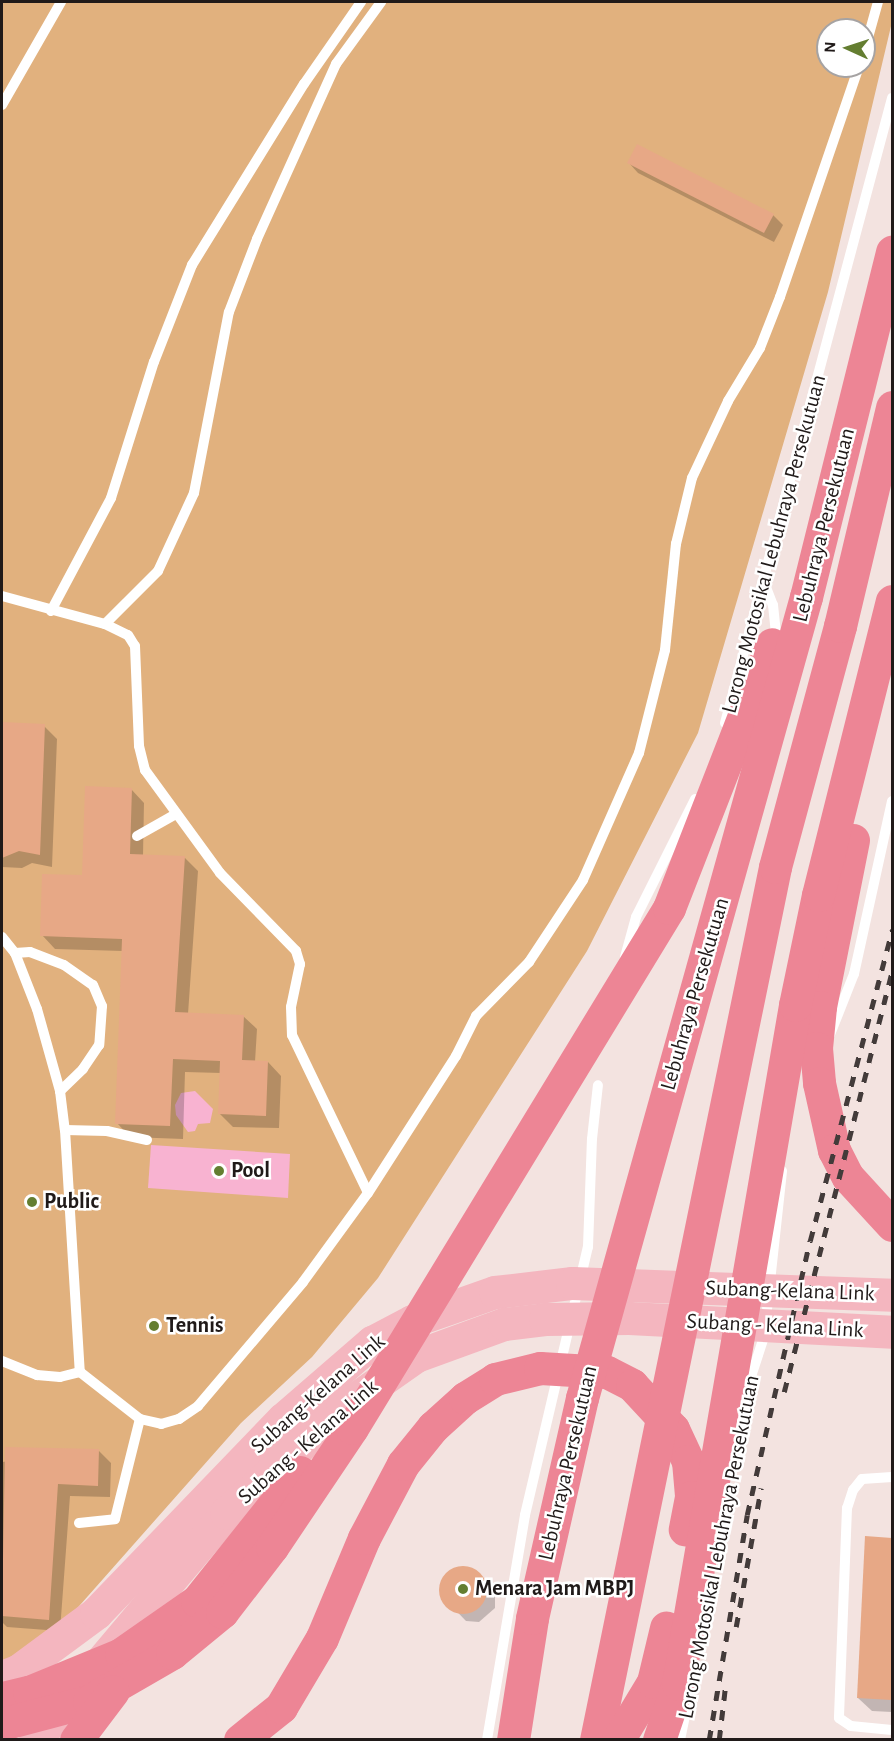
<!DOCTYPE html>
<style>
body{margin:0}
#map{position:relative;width:894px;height:1741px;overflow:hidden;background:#f3e3e0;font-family:"Alegreya Sans",sans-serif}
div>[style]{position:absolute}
.green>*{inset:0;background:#e1b17e}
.water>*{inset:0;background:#f8b3d1}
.shadow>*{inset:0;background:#0003}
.building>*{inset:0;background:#e7a886}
.round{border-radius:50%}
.lane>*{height:10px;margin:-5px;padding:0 5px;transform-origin:5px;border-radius:5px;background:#fff}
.primary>*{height:33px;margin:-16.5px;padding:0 16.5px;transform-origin:16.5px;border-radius:16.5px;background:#f4b6bf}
.highway>*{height:33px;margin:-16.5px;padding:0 16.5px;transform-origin:16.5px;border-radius:16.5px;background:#ed8595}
.rail>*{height:4.5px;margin-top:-2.25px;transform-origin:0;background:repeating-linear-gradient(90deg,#433b3a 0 10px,transparent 0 20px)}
.dots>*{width:16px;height:16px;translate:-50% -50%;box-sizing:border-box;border:3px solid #fff;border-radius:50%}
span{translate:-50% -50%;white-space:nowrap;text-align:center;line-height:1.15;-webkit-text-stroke:5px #fff;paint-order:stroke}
.street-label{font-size:22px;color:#201a19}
.poi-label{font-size:22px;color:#201a19;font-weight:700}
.left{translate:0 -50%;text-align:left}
.frame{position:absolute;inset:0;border:3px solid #201a19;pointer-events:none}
.north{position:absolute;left:816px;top:18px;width:60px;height:60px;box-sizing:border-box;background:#fff;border:2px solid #a6a3a3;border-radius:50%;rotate:273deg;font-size:16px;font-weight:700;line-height:24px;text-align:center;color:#201a19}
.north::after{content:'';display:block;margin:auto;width:21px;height:27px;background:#647e31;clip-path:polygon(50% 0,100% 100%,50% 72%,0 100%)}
</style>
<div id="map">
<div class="green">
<i style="clip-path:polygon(evenodd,2px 2px,892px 2px,892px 22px,828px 292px,698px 733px,587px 951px,378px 1278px,312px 1357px,241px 1423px,65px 1622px,30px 1649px,2px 1661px,2px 2px,828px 30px,864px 30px,864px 66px,828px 66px,828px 30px)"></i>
</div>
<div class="water">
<i style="clip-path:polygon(195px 1091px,213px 1109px,210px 1123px,198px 1124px,195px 1131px,188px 1132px,176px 1115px,175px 1105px,181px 1093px)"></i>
<i style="clip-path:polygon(151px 1145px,290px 1154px,288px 1198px,148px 1188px)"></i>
</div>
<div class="shadow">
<i style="clip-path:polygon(629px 163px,773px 215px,783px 225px,774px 242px,638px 173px)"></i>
<i style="clip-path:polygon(2px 724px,44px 726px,57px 739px,52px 867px,32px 863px,22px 868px,2px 867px)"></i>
<i style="clip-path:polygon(131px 789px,144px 803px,143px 856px,185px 858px,198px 871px,188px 1014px,243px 1016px,257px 1029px,255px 1062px,268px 1062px,281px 1076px,279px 1128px,233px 1127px,219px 1113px,221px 1073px,185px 1072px,183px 1139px,130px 1137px,117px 1123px,123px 951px,55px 949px,42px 935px,83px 877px)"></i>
<i style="clip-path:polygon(99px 1451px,111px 1463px,110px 1497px,70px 1496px,60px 1631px,7px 1627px,2px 1622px,2px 1462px)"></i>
<i style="clip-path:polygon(867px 1538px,892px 1539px,892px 1712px,872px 1711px,858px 1698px)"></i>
<i style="clip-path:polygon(460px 1568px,475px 1571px,495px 1594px,495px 1608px,479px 1622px,466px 1621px,441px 1595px,447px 1574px)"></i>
</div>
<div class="building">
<i style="clip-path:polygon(637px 144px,774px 214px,764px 233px,627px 163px)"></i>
<i style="clip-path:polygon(2px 722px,45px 724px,40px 855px,19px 851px,2px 858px)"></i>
<i style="clip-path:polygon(85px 786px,132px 788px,130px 854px,185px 856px,175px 1012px,244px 1015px,242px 1060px,268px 1061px,266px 1116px,218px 1114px,220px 1061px,173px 1059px,170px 1126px,115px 1124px,122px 939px,40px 936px,42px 874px,82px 875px)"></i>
<i style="clip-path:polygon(5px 1447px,99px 1449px,98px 1486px,58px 1484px,49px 1620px,2px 1616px)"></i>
<i style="clip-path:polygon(865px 1536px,892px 1538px,892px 1700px,857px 1698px)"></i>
<i class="round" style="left:439px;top:1566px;width:48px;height:48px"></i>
</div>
<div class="lane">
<i style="left:864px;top:52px;width:52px;rotate:-74.4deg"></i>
<i style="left:2px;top:105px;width:119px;rotate:-60.2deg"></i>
<i style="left:764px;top:582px;width:25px;rotate:69deg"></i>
<i style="left:773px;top:605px;width:27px;rotate:84deg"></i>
<i style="left:2px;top:596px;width:107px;rotate:15.2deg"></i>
<i style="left:105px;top:624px;width:25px;rotate:26deg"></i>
<i style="left:128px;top:635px;width:13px;rotate:58deg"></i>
<i style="left:135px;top:646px;width:100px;rotate:87.7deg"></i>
<i style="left:139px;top:746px;width:25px;rotate:76deg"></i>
<i style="left:145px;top:770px;width:127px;rotate:53.9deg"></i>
<i style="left:220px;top:873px;width:109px;rotate:45.7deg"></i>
<i style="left:296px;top:951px;width:14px;rotate:73deg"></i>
<i style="left:300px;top:964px;width:44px;rotate:101.8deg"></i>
<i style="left:291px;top:1007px;width:28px;rotate:88deg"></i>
<i style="left:292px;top:1035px;width:175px;rotate:64.3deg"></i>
<i style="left:51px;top:611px;width:128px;rotate:-62deg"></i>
<i style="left:111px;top:498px;width:143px;rotate:-72.5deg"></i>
<i style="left:154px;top:362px;width:104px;rotate:-68.6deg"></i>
<i style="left:192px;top:265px;width:213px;rotate:-58.3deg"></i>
<i style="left:304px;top:84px;width:100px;rotate:-55.2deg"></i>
<i style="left:105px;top:624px;width:75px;rotate:-45deg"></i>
<i style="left:158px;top:571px;width:86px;rotate:-65.2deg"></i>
<i style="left:194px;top:493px;width:184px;rotate:-79.1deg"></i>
<i style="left:229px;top:312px;width:78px;rotate:-69deg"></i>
<i style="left:257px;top:239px;width:192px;rotate:-65.7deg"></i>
<i style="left:336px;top:64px;width:77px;rotate:-54deg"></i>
<i style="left:725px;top:723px;width:647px;rotate:-75.04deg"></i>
<i style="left:137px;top:836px;width:45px;rotate:-29.4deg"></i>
<i style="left:2px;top:937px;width:21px;rotate:51deg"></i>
<i style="left:15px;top:953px;width:60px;rotate:68.6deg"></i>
<i style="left:37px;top:1009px;width:85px;rotate:74.3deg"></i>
<i style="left:60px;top:1091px;width:39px;rotate:83deg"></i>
<i style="left:65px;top:1130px;width:242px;rotate:86.5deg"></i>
<i style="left:80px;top:1372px;width:76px;rotate:38.1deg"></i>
<i style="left:140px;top:1419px;width:22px;rotate:13deg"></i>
<i style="left:161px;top:1424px;width:19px;rotate:-16deg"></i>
<i style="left:179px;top:1419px;width:23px;rotate:-34deg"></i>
<i style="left:198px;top:1406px;width:162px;rotate:-49.7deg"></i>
<i style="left:303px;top:1282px;width:110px;rotate:-53.9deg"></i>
<i style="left:368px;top:1193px;width:163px;rotate:-57.3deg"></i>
<i style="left:456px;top:1056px;width:45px;rotate:-63.4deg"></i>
<i style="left:476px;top:1016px;width:76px;rotate:-45.5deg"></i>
<i style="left:529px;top:962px;width:98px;rotate:-56.6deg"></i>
<i style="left:583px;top:880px;width:139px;rotate:-66.2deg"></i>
<i style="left:639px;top:753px;width:106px;rotate:-75.8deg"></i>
<i style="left:665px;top:650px;width:107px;rotate:-84.1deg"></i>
<i style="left:676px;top:544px;width:68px;rotate:-76.4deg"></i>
<i style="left:692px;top:478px;width:85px;rotate:-64.9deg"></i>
<i style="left:728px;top:401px;width:62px;rotate:-58.9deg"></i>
<i style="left:760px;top:348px;width:55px;rotate:-68.6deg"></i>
<i style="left:780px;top:297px;width:244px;rotate:-71.1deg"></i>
<i style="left:15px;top:953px;width:15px;rotate:-4deg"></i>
<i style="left:30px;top:952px;width:36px;rotate:21deg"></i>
<i style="left:64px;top:965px;width:35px;rotate:35deg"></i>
<i style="left:93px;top:985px;width:23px;rotate:67deg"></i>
<i style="left:102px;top:1006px;width:39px;rotate:94deg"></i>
<i style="left:99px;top:1045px;width:29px;rotate:124deg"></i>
<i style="left:83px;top:1069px;width:32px;rotate:136deg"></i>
<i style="left:625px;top:957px;width:41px;rotate:-74.6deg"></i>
<i style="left:636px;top:917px;width:132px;rotate:-63.4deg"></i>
<i style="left:829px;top:1037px;width:68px;rotate:-68.4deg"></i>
<i style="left:854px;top:974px;width:177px;rotate:-77.6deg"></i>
<i style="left:65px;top:1130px;width:42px;rotate:1.4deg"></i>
<i style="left:107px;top:1131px;width:41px;rotate:12.7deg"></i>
<i style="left:2px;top:1361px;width:38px;rotate:22deg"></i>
<i style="left:37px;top:1375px;width:23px;rotate:5deg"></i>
<i style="left:60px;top:1377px;width:21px;rotate:-14deg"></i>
<i style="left:736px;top:1442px;width:48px;rotate:-79.2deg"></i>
<i style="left:745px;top:1395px;width:61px;rotate:-71.9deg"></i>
<i style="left:764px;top:1337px;width:167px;rotate:-83.8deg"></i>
<i style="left:892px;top:1477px;width:30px;rotate:176deg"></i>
<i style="left:862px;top:1479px;width:14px;rotate:129deg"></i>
<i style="left:853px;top:1490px;width:19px;rotate:108deg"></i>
<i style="left:847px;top:1508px;width:210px;rotate:92.2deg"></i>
<i style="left:839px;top:1718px;width:14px;rotate:34deg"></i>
<i style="left:851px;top:1726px;width:41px;rotate:5.6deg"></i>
<i style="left:79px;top:1523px;width:36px;rotate:-6deg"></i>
<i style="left:115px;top:1519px;width:103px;rotate:-76deg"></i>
<i style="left:487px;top:1740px;width:228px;rotate:-80.4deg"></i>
<i style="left:525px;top:1515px;width:275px;rotate:-76.8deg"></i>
<i style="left:588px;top:1247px;width:108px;rotate:-87.9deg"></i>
<i style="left:592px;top:1139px;width:54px;rotate:-83.7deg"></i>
<i style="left:680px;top:1740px;width:45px;rotate:-78.4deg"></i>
</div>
<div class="primary">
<i style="left:2px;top:1677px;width:18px;rotate:-22deg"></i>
<i style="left:19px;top:1670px;width:96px;rotate:-36.5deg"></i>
<i style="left:96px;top:1613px;width:269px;rotate:-46.1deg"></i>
<i style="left:283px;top:1419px;width:118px;rotate:-40.9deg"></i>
<i style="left:372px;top:1342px;width:45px;rotate:-27.7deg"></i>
<i style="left:412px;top:1321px;width:88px;rotate:-19.3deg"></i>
<i style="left:495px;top:1292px;width:78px;rotate:-6.7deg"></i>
<i style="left:572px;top:1283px;width:320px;rotate:2.1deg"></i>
<i style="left:35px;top:1740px;width:297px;rotate:-49.9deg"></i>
<i style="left:226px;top:1513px;width:156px;rotate:-42.2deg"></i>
<i style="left:342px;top:1408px;width:90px;rotate:-35.1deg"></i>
<i style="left:416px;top:1356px;width:94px;rotate:-20deg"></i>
<i style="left:504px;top:1324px;width:41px;rotate:-7deg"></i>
<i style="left:545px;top:1319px;width:84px;rotate:-0.7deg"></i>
<i style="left:629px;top:1318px;width:263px;rotate:3deg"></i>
</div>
<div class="highway">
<i style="left:853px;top:840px;width:170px;rotate:101.2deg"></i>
<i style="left:820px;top:1007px;width:41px;rotate:95.6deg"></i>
<i style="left:816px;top:1048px;width:35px;rotate:85deg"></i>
<i style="left:819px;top:1083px;width:69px;rotate:77.4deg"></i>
<i style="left:834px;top:1150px;width:30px;rotate:63deg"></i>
<i style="left:848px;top:1177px;width:65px;rotate:47.5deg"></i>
<i style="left:2px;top:1698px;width:28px;rotate:-13deg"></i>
<i style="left:29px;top:1692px;width:100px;rotate:-22.4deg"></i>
<i style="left:121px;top:1654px;width:93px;rotate:-34.9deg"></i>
<i style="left:197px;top:1601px;width:165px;rotate:-51.4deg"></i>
<i style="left:2px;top:1724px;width:90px;rotate:-14.8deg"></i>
<i style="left:89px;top:1701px;width:96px;rotate:-30deg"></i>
<i style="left:172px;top:1653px;width:65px;rotate:-39.4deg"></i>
<i style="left:222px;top:1612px;width:82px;rotate:-52.4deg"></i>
<i style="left:272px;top:1547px;width:143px;rotate:-56.1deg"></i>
<i style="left:352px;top:1428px;width:609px;rotate:-58.63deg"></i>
<i style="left:669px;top:908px;width:283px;rotate:-68.7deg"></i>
<i style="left:76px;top:1740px;width:61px;rotate:-52.9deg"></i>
<i style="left:240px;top:1740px;width:53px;rotate:-38.8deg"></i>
<i style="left:281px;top:1707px;width:80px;rotate:-59.3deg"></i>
<i style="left:322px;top:1638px;width:108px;rotate:-67.2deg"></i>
<i style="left:364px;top:1538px;width:84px;rotate:-62.2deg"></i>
<i style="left:403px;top:1464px;width:48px;rotate:-51deg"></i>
<i style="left:433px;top:1427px;width:43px;rotate:-42.2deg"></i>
<i style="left:465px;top:1398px;width:36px;rotate:-32deg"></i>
<i style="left:495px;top:1379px;width:46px;rotate:-13.7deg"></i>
<i style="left:540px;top:1368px;width:67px;rotate:3.4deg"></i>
<i style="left:607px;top:1372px;width:28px;rotate:27deg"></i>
<i style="left:632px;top:1385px;width:60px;rotate:47deg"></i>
<i style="left:673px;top:1429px;width:35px;rotate:65deg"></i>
<i style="left:688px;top:1461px;width:36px;rotate:85deg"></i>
<i style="left:691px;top:1497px;width:33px;rotate:101deg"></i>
<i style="left:513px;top:1740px;width:123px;rotate:-81.1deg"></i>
<i style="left:532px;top:1618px;width:226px;rotate:-77.2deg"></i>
<i style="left:582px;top:1398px;width:832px;rotate:-74.38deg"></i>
<i style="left:806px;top:597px;width:356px;rotate:-76deg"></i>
<i style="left:596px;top:1740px;width:891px;rotate:-78.41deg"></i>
<i style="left:775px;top:867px;width:250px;rotate:-74.9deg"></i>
<i style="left:840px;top:626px;width:225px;rotate:-76.6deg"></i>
<i style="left:618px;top:1740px;width:68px;rotate:-58.9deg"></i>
<i style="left:653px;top:1682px;width:56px;rotate:-76.5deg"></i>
<i style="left:659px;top:1740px;width:59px;rotate:-71.3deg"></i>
<i style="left:678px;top:1684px;width:689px;rotate:-80.22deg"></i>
<i style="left:795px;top:1005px;width:112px;rotate:-78.2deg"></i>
<i style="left:818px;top:895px;width:303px;rotate:-75.9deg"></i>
</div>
<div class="rail">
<i style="left:784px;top:1392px;width:435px;rotate:-75.6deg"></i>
<i style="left:736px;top:1627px;width:141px;rotate:-79.8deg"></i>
<i style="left:709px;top:1740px;width:228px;rotate:-80.4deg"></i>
<i style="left:747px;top:1515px;width:281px;rotate:-77.1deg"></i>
<i style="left:810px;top:1241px;width:322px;rotate:-75.2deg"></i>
<i style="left:719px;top:1740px;width:51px;rotate:-83.3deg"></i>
</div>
<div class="dots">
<i style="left:219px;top:1171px;background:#647e31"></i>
<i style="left:32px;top:1202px;background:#647e31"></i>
<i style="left:154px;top:1326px;background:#647e31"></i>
<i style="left:463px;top:1589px;background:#647e31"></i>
</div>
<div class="street-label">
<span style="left:824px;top:525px;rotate:-76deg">Lebuhraya Persekutuan</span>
<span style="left:774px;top:544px;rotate:-75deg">Lorong Motosikal Lebuhraya Persekutuan</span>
<span style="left:695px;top:994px;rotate:-74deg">Lebuhraya Persekutuan</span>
<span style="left:790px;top:1291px;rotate:2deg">Subang-Kelana Link</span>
<span style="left:775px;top:1326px;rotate:3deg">Subang - Kelana Link</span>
<span style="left:318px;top:1394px;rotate:-41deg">Subang-Kelana Link</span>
<span style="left:308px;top:1442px;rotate:-41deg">Subang - Kelana Link</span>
<span style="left:568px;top:1463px;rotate:-77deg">Lebuhraya Persekutuan</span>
<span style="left:719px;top:1547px;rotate:-79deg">Lorong Motosikal Lebuhraya Persekutuan</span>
</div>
<div class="poi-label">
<span class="left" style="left:231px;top:1171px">Pool</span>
<span class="left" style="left:44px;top:1202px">Public</span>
<span class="left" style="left:166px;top:1326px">Tennis</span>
<span class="left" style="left:475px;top:1589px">Menara Jam MBPJ</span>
</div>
<div class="frame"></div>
<div class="north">N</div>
</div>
